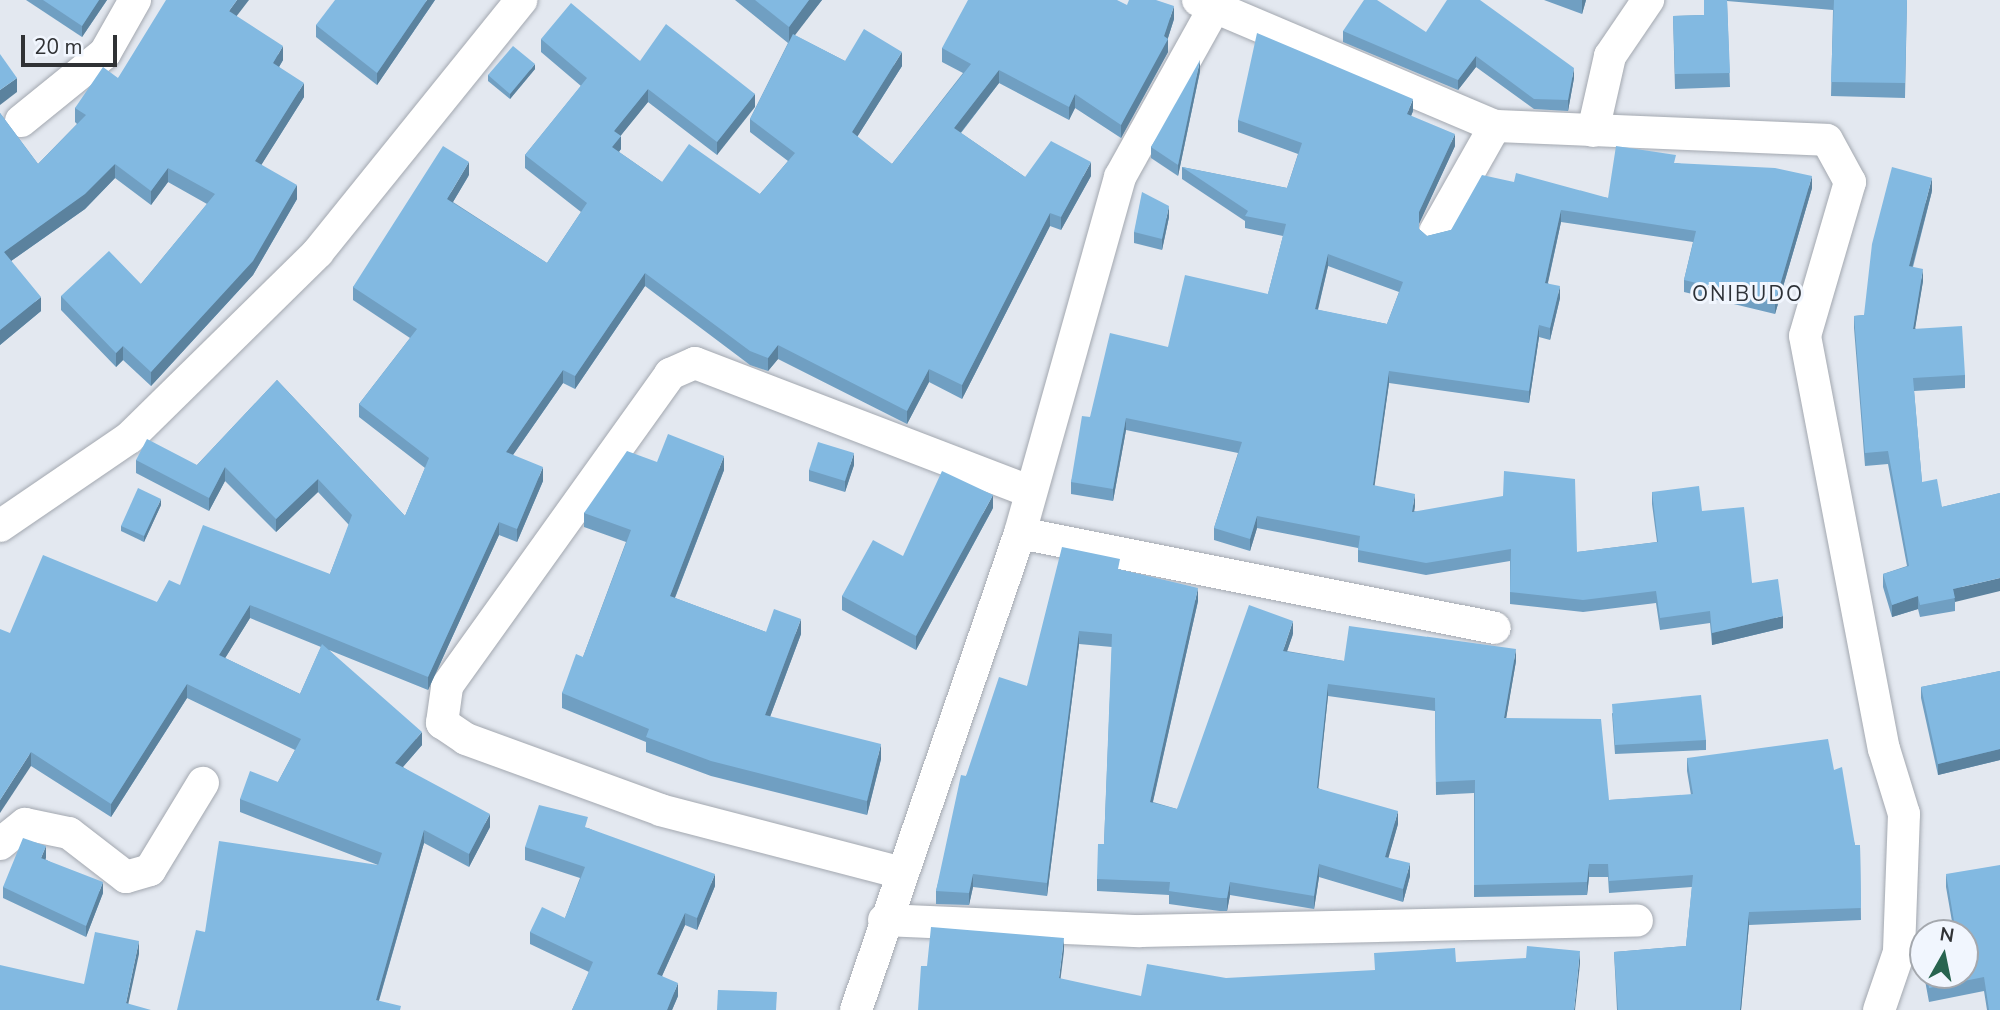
<!DOCTYPE html>
<style>
body{margin:0}
#map{position:relative;width:2000px;height:1010px;overflow:hidden;background:#e3e8f0;font-family:"Nunito Sans",sans-serif}
div>[style]{position:absolute}
.roads{filter:drop-shadow(0 0 2px #a3a8b0) drop-shadow(0 0 2px #a3a8b0)}
.street>*{height:32px;margin:-16px;padding:0 16px;transform-origin:16px;border-radius:16px;background:#fff}
.wall>*{inset:0;background:#709fc2}
.shaded-wall>*{inset:0;background:#5b829e}
.building>*{inset:0;background:#82b9e1}
span{translate:-50% -50%;white-space:nowrap;text-align:center;line-height:1.15;-webkit-text-stroke:6px #f1f6fe;paint-order:stroke}
.quarter-label{font-size:21px;color:#2e3238;letter-spacing:2px}
.north{position:absolute;left:1909px;top:919px;width:70px;height:70px;box-sizing:border-box;background:#f1f6fe;border:2px solid #a4a8ae;border-radius:50%;rotate:9deg;font-size:19px;font-weight:700;line-height:28px;text-align:center;color:#303235}
.north::after{content:'';display:block;margin:auto;width:24px;height:32px;background:#28644f;clip-path:polygon(50% 0,100% 100%,50% 72%,0 100%)}
.scale{position:absolute;left:21px;top:35px;width:96px;height:32px;box-sizing:border-box;border:4px solid #303235;border-top:0;padding-left:9px;font-size:21px;line-height:24px;white-space:nowrap;color:#303235;-webkit-text-stroke:5px #f1f6fe;paint-order:stroke}
</style>
<div id="map">
<div class="roads">
<div class="street">
<i style="left:1198px;top:0;width:323px;rotate:23deg"></i>
<i style="left:1495px;top:126px;width:332px;rotate:2.4deg"></i>
<i style="left:1827px;top:140px;width:48px;rotate:61.3deg"></i>
<i style="left:1850px;top:182px;width:160px;rotate:106.3deg"></i>
<i style="left:1805px;top:336px;width:420px;rotate:79.2deg"></i>
<i style="left:1884px;top:749px;width:68px;rotate:72.9deg"></i>
<i style="left:1904px;top:814px;width:138px;rotate:92.1deg"></i>
<i style="left:1899px;top:952px;width:61px;rotate:109deg"></i>
<i style="left:21px;top:121px;width:108px;rotate:-39deg"></i>
<i style="left:105px;top:53px;width:61px;rotate:-60.5deg"></i>
<i style="left:1593px;top:131px;width:77px;rotate:-77.2deg"></i>
<i style="left:1610px;top:56px;width:68px;rotate:-55.8deg"></i>
<i style="left:1435px;top:232px;width:122px;rotate:-60.5deg"></i>
<i style="left:0;top:526px;width:156px;rotate:-34.3deg"></i>
<i style="left:129px;top:438px;width:265px;rotate:-44.5deg"></i>
<i style="left:318px;top:252px;width:324px;rotate:-51.1deg"></i>
<i style="left:1020px;top:533px;width:484px;rotate:11.3deg"></i>
<i style="left:0;top:844px;width:32px;rotate:-39deg"></i>
<i style="left:25px;top:824px;width:45px;rotate:11.6deg"></i>
<i style="left:69px;top:833px;width:72px;rotate:37.7deg"></i>
<i style="left:126px;top:877px;width:25px;rotate:-16deg"></i>
<i style="left:150px;top:870px;width:102px;rotate:-58.7deg"></i>
<i style="left:902px;top:873px;width:249px;rotate:-165.4deg"></i>
<i style="left:661px;top:810px;width:208px;rotate:-160deg"></i>
<i style="left:466px;top:739px;width:29px;rotate:-146deg"></i>
<i style="left:442px;top:723px;width:37px;rotate:-82deg"></i>
<i style="left:447px;top:686px;width:384px;rotate:-54.4deg"></i>
<i style="left:670px;top:374px;width:27px;rotate:-24deg"></i>
<i style="left:695px;top:363px;width:358px;rotate:21deg"></i>
<i style="left:884px;top:920px;width:256px;rotate:2.5deg"></i>
<i style="left:1140px;top:931px;width:497px;rotate:-1.2deg"></i>
<i style="left:856px;top:1010px;width:504px;rotate:-71.03deg"></i>
<i style="left:1020px;top:533px;width:370px;rotate:-74.3deg"></i>
<i style="left:1120px;top:177px;width:193px;rotate:-60.9deg"></i>
</div>
</div>
<div class="wall">
<i style="clip-path:polygon(26px 0,107px 0,82px 37px)"></i>
<i style="clip-path:polygon(435px 0,377px 85px,316px 37px,316px 25px)"></i>
<i style="clip-path:polygon(evenodd,735px 0,822px 0,794px 35px,845px 61px,902px 66px,857px 137px,892px 164px,963px 73px,942px 62px,942px 48px,1127px 5px,1174px 19px,1168px 38px,1168px 52px,1121px 138px,1075px 108px,1069px 120px,999px 83px,961px 133px,1025px 177px,1091px 176px,1061px 230px,1050px 226px,962px 399px,929px 382px,907px 424px,778px 359px,768px 371px,750px 365px,645px 286px,575px 389px,563px 383px,513px 455px,543px 481px,517px 542px,499px 535px,428px 690px,329px 650px,422px 745px,403px 767px,490px 827px,469px 867px,424px 843px,379px 1001px,401px 1010px,205px 932px,378px 865px,240px 812px,240px 799px,278px 782px,295px 750px,187px 698px,111px 817px,31px 766px,10px 633px,157px 602px,180px 585px,330px 574px,349px 525px,318px 492px,276px 532px,225px 481px,209px 511px,136px 473px,136px 460px,197px 465px,277px 380px,405px 516px,425px 468px,359px 417px,359px 404px,410px 338px,353px 300px,353px 287px,469px 175px,453px 202px,547px 263px,581px 212px,525px 168px,525px 155px,581px 86px,541px 52px,541px 39px,640px 61px,755px 94px,717px 155px,648px 102px,620px 136px,621px 149px,619px 152px,662px 182px,760px 194px,788px 161px,750px 132px,750px 119px,788px 43px,735px 0,250px 618px,321px 647px,300px 694px,225px 658px,250px 618px)"></i>
<i style="clip-path:polygon(1544px 0,1586px 0,1582px 14px)"></i>
<i style="clip-path:polygon(1704px 0,1907px 0,1905px 98px,1831px 96px,1833px 10px,1727px 1px,1730px 87px,1675px 89px,1673px 16px,1704px 15px)"></i>
<i style="clip-path:polygon(236px 16px,283px 60px,279px 67px,304px 97px,261px 165px,297px 199px,253px 275px,151px 386px,123px 360px,116px 367px,61px 310px,61px 296px,141px 284px,207px 204px,168px 182px,151px 205px,115px 178px,85px 209px,11px 261px,41px 311px,0 345px,0 113px,38px 164px,77px 124px,75px 122px,75px 108px,118px 78px)"></i>
<i style="clip-path:polygon(1343px 31px,1426px 32px,1574px 78px,1568px 111px,1534px 109px,1476px 67px,1458px 90px,1343px 42px)"></i>
<i style="clip-path:polygon(535px 69px,510px 99px,488px 81px,488px 75px)"></i>
<i style="clip-path:polygon(1200px 71px,1178px 176px,1151px 158px,1151px 147px)"></i>
<i style="clip-path:polygon(evenodd,1413px 111px,1411px 116px,1455px 146px,1419px 223px,1419px 229px,1427px 236px,1451px 230px,1514px 182px,1608px 198px,1676px 163px,1812px 188px,1775px 314px,1684px 292px,1684px 280px,1693px 242px,1561px 222px,1548px 283px,1560px 298px,1550px 340px,1539px 337px,1529px 403px,1389px 383px,1374px 486px,1415px 506px,1414px 511px,1577px 552px,1657px 542px,1652px 504px,1652px 492px,1702px 511px,1783px 628px,1712px 645px,1710px 623px,1660px 630px,1656px 603px,1583px 612px,1510px 604px,1510px 561px,1426px 575px,1358px 562px,1358px 548px,1257px 528px,1250px 551px,1214px 540px,1214px 528px,1238px 453px,1126px 430px,1113px 501px,1071px 494px,1071px 482px,1090px 417px,1168px 347px,1268px 294px,1283px 236px,1245px 228px,1245px 221px,1182px 179px,1182px 167px,1287px 188px,1298px 154px,1238px 132px,1238px 120px,1413px 111px,1328px 266px,1399px 292px,1387px 324px,1318px 310px,1328px 266px)"></i>
<i style="clip-path:polygon(1932px 191px,1913px 267px,1923px 281px,1915px 328px,1965px 375px,1965px 388px,1914px 391px,1922px 482px,1942px 507px,2000px 493px,1955px 602px,1955px 611px,1920px 617px,1918px 609px,1892px 617px,1883px 587px,1883px 574px,1907px 566px,1888px 464px,1865px 466px,1854px 328px,1854px 316px,1864px 315px)"></i>
<i style="clip-path:polygon(1169px 217px,1162px 250px,1134px 243px,1134px 232px)"></i>
<i style="clip-path:polygon(657px 462px,724px 470px,675px 598px,766px 632px,801px 634px,770px 717px,881px 759px,867px 815px,711px 776px,646px 752px,646px 742px,562px 708px,562px 693px,583px 657px,626px 542px,584px 527px,584px 513px)"></i>
<i style="clip-path:polygon(854px 465px,845px 492px,809px 481px,809px 470px)"></i>
<i style="clip-path:polygon(161px 505px,144px 542px,121px 531px,121px 526px)"></i>
<i style="clip-path:polygon(993px 508px,916px 650px,842px 610px,842px 596px)"></i>
<i style="clip-path:polygon(1120px 570px,1198px 601px,1153px 802px,1177px 809px,1293px 634px,1287px 651px,1344px 661px,1516px 661px,1506px 718px,1609px 800px,1691px 795px,1687px 771px,1687px 758px,1834px 770px,1855px 845px,1860px 845px,1861px 920px,1749px 925px,1741px 1010px,1617px 1010px,1614px 952px,1686px 946px,1692px 887px,1609px 893px,1608px 877px,1589px 877px,1587px 895px,1474px 897px,1474px 793px,1436px 795px,1435px 711px,1328px 696px,1318px 788px,1398px 824px,1388px 858px,1410px 876px,1403px 902px,1319px 877px,1314px 909px,1230px 895px,1227px 911px,1220px 911px,1169px 904px,1169px 895px,1097px 891px,1097px 879px,1104px 844px,1112px 647px,1079px 644px,1047px 896px,973px 887px,969px 905px,936px 904px,936px 891px,966px 776px,1027px 686px)"></i>
<i style="clip-path:polygon(2000px 671px,2000px 760px,1938px 775px,1921px 698px,1921px 687px)"></i>
<i style="clip-path:polygon(1612px 713px,1706px 740px,1706px 750px,1615px 754px)"></i>
<i style="clip-path:polygon(588px 828px,715px 886px,697px 930px,685px 925px,662px 976px,678px 996px,672px 1010px,572px 1010px,589px 972px,530px 944px,530px 932px,565px 918px,580px 878px,525px 860px,525px 847px)"></i>
<i style="clip-path:polygon(46px 858px,45px 859px,103px 893px,86px 937px,3px 898px,3px 887px)"></i>
<i style="clip-path:polygon(1946px 874px,2000px 1010px,1987px 1010px,1984px 991px,1929px 1002px,1924px 975px,1965px 975px,1965px 933px,1954px 933px,1946px 887px)"></i>
</div>
<div class="shaded-wall">
<i style="clip-path:polygon(99px 0,107px 0,82px 37px,82px 26px)"></i>
<i style="clip-path:polygon(237px 0,249px 0,229px 26px,229px 11px)"></i>
<i style="clip-path:polygon(427px 0,435px 0,377px 85px,377px 73px)"></i>
<i style="clip-path:polygon(809px 0,822px 0,789px 43px,789px 27px)"></i>
<i style="clip-path:polygon(1582px 0,1586px 0,1582px 14px)"></i>
<i style="clip-path:polygon(1174px 6px,1174px 19px,1166px 44px,1168px 39px,1168px 52px,1121px 138px,1121px 125px,1164px 36px)"></i>
<i style="clip-path:polygon(283px 46px,283px 60px,273px 77px,273px 63px)"></i>
<i style="clip-path:polygon(902px 52px,902px 66px,852px 145px,852px 132px)"></i>
<i style="clip-path:polygon(1476px 56px,1476px 67px,1458px 90px,1458px 80px)"></i>
<i style="clip-path:polygon(1200px 60px,1200px 71px,1178px 176px,1178px 165px)"></i>
<i style="clip-path:polygon(535px 64px,535px 69px,510px 99px,510px 94px)"></i>
<i style="clip-path:polygon(1574px 68px,1574px 78px,1568px 111px,1568px 100px)"></i>
<i style="clip-path:polygon(999px 70px,999px 83px,954px 141px,954px 128px)"></i>
<i style="clip-path:polygon(17px 78px,17px 92px,0 105px,0 90px)"></i>
<i style="clip-path:polygon(304px 83px,304px 97px,255px 175px,255px 161px)"></i>
<i style="clip-path:polygon(648px 89px,648px 102px,614px 144px,614px 131px)"></i>
<i style="clip-path:polygon(755px 94px,755px 107px,717px 155px,717px 142px)"></i>
<i style="clip-path:polygon(1075px 94px,1075px 108px,1069px 120px,1069px 107px)"></i>
<i style="clip-path:polygon(1413px 99px,1413px 111px,1407px 126px,1407px 114px)"></i>
<i style="clip-path:polygon(1455px 134px,1455px 146px,1419px 224px,1419px 212px)"></i>
<i style="clip-path:polygon(621px 136px,621px 149px,612px 160px,612px 147px)"></i>
<i style="clip-path:polygon(469px 162px,469px 175px,447px 212px,447px 199px)"></i>
<i style="clip-path:polygon(1091px 162px,1091px 176px,1061px 230px,1061px 217px)"></i>
<i style="clip-path:polygon(115px 164px,115px 178px,85px 209px,4px 266px,4px 252px)"></i>
<i style="clip-path:polygon(168px 168px,168px 182px,151px 205px,151px 191px)"></i>
<i style="clip-path:polygon(1812px 176px,1812px 188px,1775px 314px,1775px 302px)"></i>
<i style="clip-path:polygon(1932px 178px,1932px 191px,1909px 279px,1909px 266px)"></i>
<i style="clip-path:polygon(297px 185px,297px 199px,253px 275px,151px 386px,151px 372px)"></i>
<i style="clip-path:polygon(1169px 206px,1169px 217px,1162px 250px,1162px 239px)"></i>
<i style="clip-path:polygon(1561px 210px,1561px 222px,1545px 295px,1545px 283px)"></i>
<i style="clip-path:polygon(1050px 213px,1050px 226px,962px 399px,962px 385px)"></i>
<i style="clip-path:polygon(1328px 254px,1328px 266px,1315px 321px,1315px 309px)"></i>
<i style="clip-path:polygon(1923px 269px,1923px 281px,1913px 341px,1913px 329px)"></i>
<i style="clip-path:polygon(645px 273px,645px 286px,575px 389px,575px 376px)"></i>
<i style="clip-path:polygon(1560px 286px,1560px 298px,1550px 340px,1550px 328px)"></i>
<i style="clip-path:polygon(41px 297px,41px 311px,0 345px,0 330px)"></i>
<i style="clip-path:polygon(1539px 325px,1539px 337px,1529px 403px,1529px 391px)"></i>
<i style="clip-path:polygon(778px 345px,778px 359px,768px 371px,768px 358px)"></i>
<i style="clip-path:polygon(123px 346px,123px 360px,116px 367px,116px 353px)"></i>
<i style="clip-path:polygon(929px 369px,929px 382px,907px 424px,907px 411px)"></i>
<i style="clip-path:polygon(563px 370px,563px 383px,506px 465px,506px 452px)"></i>
<i style="clip-path:polygon(1389px 371px,1389px 383px,1373px 497px,1373px 485px)"></i>
<i style="clip-path:polygon(1126px 418px,1126px 430px,1113px 501px,1113px 489px)"></i>
<i style="clip-path:polygon(854px 453px,854px 465px,845px 492px,845px 481px)"></i>
<i style="clip-path:polygon(724px 456px,724px 470px,670px 610px,670px 596px)"></i>
<i style="clip-path:polygon(225px 467px,225px 481px,209px 511px,209px 498px)"></i>
<i style="clip-path:polygon(543px 467px,543px 481px,517px 542px,517px 529px)"></i>
<i style="clip-path:polygon(318px 479px,318px 492px,276px 532px,276px 519px)"></i>
<i style="clip-path:polygon(1415px 494px,1415px 506px,1412px 524px,1412px 512px)"></i>
<i style="clip-path:polygon(993px 495px,993px 508px,916px 650px,916px 636px)"></i>
<i style="clip-path:polygon(161px 499px,161px 505px,144px 542px,144px 536px)"></i>
<i style="clip-path:polygon(1257px 516px,1257px 528px,1250px 551px,1250px 539px)"></i>
<i style="clip-path:polygon(499px 522px,499px 535px,428px 690px,428px 677px)"></i>
<i style="clip-path:polygon(2000px 578px,2000px 591px,1955px 602px,1953px 589px)"></i>
<i style="clip-path:polygon(1198px 588px,1198px 601px,1150px 814px,1150px 802px)"></i>
<i style="clip-path:polygon(1918px 596px,1918px 609px,1892px 617px,1892px 605px)"></i>
<i style="clip-path:polygon(250px 605px,250px 618px,219px 668px,219px 655px)"></i>
<i style="clip-path:polygon(1783px 616px,1783px 628px,1712px 645px,1712px 633px)"></i>
<i style="clip-path:polygon(801px 619px,801px 634px,765px 730px,765px 715px)"></i>
<i style="clip-path:polygon(1293px 621px,1293px 634px,1283px 663px,1283px 651px)"></i>
<i style="clip-path:polygon(1079px 631px,1079px 644px,1047px 896px,1047px 883px)"></i>
<i style="clip-path:polygon(1516px 649px,1516px 661px,1504px 731px,1504px 718px)"></i>
<i style="clip-path:polygon(187px 684px,187px 698px,111px 817px,111px 804px)"></i>
<i style="clip-path:polygon(1328px 684px,1328px 696px,1317px 801px,1317px 788px)"></i>
<i style="clip-path:polygon(422px 732px,422px 745px,395px 776px,395px 763px)"></i>
<i style="clip-path:polygon(881px 744px,881px 759px,867px 815px,867px 801px)"></i>
<i style="clip-path:polygon(2000px 749px,2000px 760px,1938px 775px,1938px 764px)"></i>
<i style="clip-path:polygon(31px 752px,31px 766px,0 813px,0 800px)"></i>
<i style="clip-path:polygon(1398px 811px,1398px 824px,1385px 870px,1385px 857px)"></i>
<i style="clip-path:polygon(490px 814px,490px 827px,469px 867px,469px 854px)"></i>
<i style="clip-path:polygon(424px 830px,424px 843px,376px 1010px,376px 1000px)"></i>
<i style="clip-path:polygon(46px 846px,46px 858px,41px 869px,41px 858px)"></i>
<i style="clip-path:polygon(1410px 863px,1410px 876px,1403px 902px,1403px 889px)"></i>
<i style="clip-path:polygon(1319px 864px,1319px 877px,1314px 909px,1314px 896px)"></i>
<i style="clip-path:polygon(1589px 864px,1589px 877px,1587px 895px,1587px 882px)"></i>
<i style="clip-path:polygon(715px 874px,715px 886px,697px 930px,697px 918px)"></i>
<i style="clip-path:polygon(973px 874px,973px 887px,969px 905px,969px 893px)"></i>
<i style="clip-path:polygon(103px 882px,103px 893px,86px 937px,86px 926px)"></i>
<i style="clip-path:polygon(1230px 882px,1230px 895px,1227px 911px,1227px 898px)"></i>
<i style="clip-path:polygon(1749px 912px,1749px 925px,1741px 1010px,1740px 1010px)"></i>
<i style="clip-path:polygon(685px 913px,685px 925px,657px 987px,657px 974px)"></i>
<i style="clip-path:polygon(1064px 938px,1064px 951px,1059px 991px,1059px 978px)"></i>
<i style="clip-path:polygon(139px 941px,139px 954px,127px 1010px,126px 1003px)"></i>
<i style="clip-path:polygon(1580px 951px,1580px 964px,1575px 1010px,1574px 1010px)"></i>
<i style="clip-path:polygon(678px 983px,678px 996px,672px 1010px,667px 1010px)"></i>
</div>
<div class="building">
<i style="clip-path:polygon(43px 0,99px 0,82px 26px)"></i>
<i style="clip-path:polygon(166px 0,237px 0,229px 11px,283px 46px,273px 63px,304px 83px,255px 161px,297px 185px,253px 261px,151px 372px,123px 346px,116px 353px,61px 296px,109px 251px,141px 284px,215px 194px,168px 168px,151px 191px,115px 164px,85px 194px,4px 252px,41px 297px,0 330px,0 113px,38px 164px,86px 115px,75px 108px,103px 67px,118px 78px)"></i>
<i style="clip-path:polygon(335px 0,427px 0,377px 73px,316px 25px)"></i>
<i style="clip-path:polygon(755px 0,809px 0,789px 27px)"></i>
<i style="clip-path:polygon(968px 0,1117px 0,1127px 5px,1129px 0,1156px 0,1174px 6px,1164px 36px,1168px 39px,1121px 125px,1075px 94px,1069px 107px,999px 70px,954px 128px,1025px 177px,1051px 141px,1091px 162px,1061px 217px,1050px 213px,962px 385px,929px 369px,907px 411px,778px 345px,768px 358px,750px 351px,645px 273px,575px 376px,563px 370px,506px 452px,543px 467px,517px 529px,499px 522px,428px 677px,250px 605px,219px 655px,300px 694px,322px 644px,422px 732px,395px 763px,490px 814px,469px 854px,424px 830px,376px 1000px,401px 1006px,400px 1010px,177px 1010px,196px 930px,205px 932px,219px 841px,378px 865px,382px 853px,240px 799px,250px 771px,278px 782px,301px 739px,187px 684px,111px 804px,31px 752px,0 800px,0 629px,10px 633px,43px 555px,157px 602px,169px 580px,180px 585px,203px 525px,330px 574px,352px 515px,318px 479px,276px 519px,225px 467px,209px 498px,136px 460px,147px 439px,197px 465px,277px 380px,405px 516px,429px 458px,359px 404px,417px 329px,353px 287px,443px 146px,469px 162px,447px 199px,547px 263px,587px 203px,525px 155px,587px 78px,541px 39px,571px 3px,640px 61px,666px 24px,755px 94px,717px 142px,648px 89px,614px 131px,621px 136px,612px 147px,662px 182px,689px 144px,760px 194px,795px 153px,750px 119px,793px 34px,845px 61px,864px 29px,902px 52px,852px 132px,892px 164px,971px 64px,942px 48px)"></i>
<i style="clip-path:polygon(1364px 0,1377px 0,1426px 32px,1447px 0,1480px 0,1574px 68px,1568px 100px,1534px 99px,1476px 56px,1458px 80px,1343px 31px)"></i>
<i style="clip-path:polygon(1704px 0,1727px 0,1730px 73px,1675px 74px,1673px 16px,1704px 15px)"></i>
<i style="clip-path:polygon(1834px 0,1907px 0,1905px 83px,1831px 82px)"></i>
<i style="clip-path:polygon(evenodd,1257px 33px,1413px 99px,1407px 114px,1455px 134px,1419px 212px,1419px 229px,1427px 236px,1451px 230px,1482px 175px,1514px 182px,1516px 173px,1608px 198px,1616px 146px,1676px 155px,1674px 163px,1775px 168px,1812px 176px,1775px 302px,1684px 280px,1696px 231px,1561px 210px,1545px 283px,1560px 286px,1550px 328px,1539px 325px,1529px 391px,1389px 371px,1373px 485px,1415px 494px,1412px 512px,1503px 496px,1504px 471px,1575px 479px,1577px 552px,1658px 542px,1652px 492px,1699px 486px,1702px 511px,1744px 507px,1752px 583px,1778px 579px,1783px 616px,1712px 633px,1710px 611px,1660px 618px,1656px 591px,1583px 600px,1510px 592px,1511px 549px,1426px 563px,1358px 550px,1360px 536px,1257px 516px,1250px 539px,1214px 528px,1242px 442px,1126px 418px,1113px 489px,1071px 482px,1082px 416px,1090px 417px,1110px 333px,1168px 347px,1185px 275px,1268px 294px,1286px 224px,1245px 216px,1248px 211px,1182px 167px,1287px 188px,1302px 143px,1238px 120px,1257px 33px,1328px 254px,1403px 282px,1387px 324px,1315px 309px,1328px 254px)"></i>
<i style="clip-path:polygon(513px 46px,535px 64px,510px 94px,488px 75px)"></i>
<i style="clip-path:polygon(0 54px,17px 78px,0 90px)"></i>
<i style="clip-path:polygon(1200px 60px,1178px 165px,1151px 147px)"></i>
<i style="clip-path:polygon(1892px 167px,1932px 178px,1909px 266px,1923px 269px,1913px 329px,1962px 326px,1965px 375px,1913px 378px,1922px 482px,1937px 479px,1942px 507px,2000px 493px,2000px 578px,1953px 589px,1955px 598px,1920px 605px,1918px 596px,1892px 605px,1883px 574px,1909px 566px,1888px 451px,1865px 453px,1854px 316px,1864px 315px,1872px 244px)"></i>
<i style="clip-path:polygon(1142px 192px,1169px 206px,1162px 239px,1134px 232px)"></i>
<i style="clip-path:polygon(668px 434px,724px 456px,670px 596px,766px 632px,774px 609px,801px 619px,765px 715px,881px 744px,867px 801px,711px 761px,646px 737px,649px 729px,562px 693px,576px 654px,583px 657px,631px 530px,584px 513px,627px 451px,657px 462px)"></i>
<i style="clip-path:polygon(818px 442px,854px 453px,845px 481px,809px 470px)"></i>
<i style="clip-path:polygon(942px 471px,993px 495px,916px 636px,842px 596px,873px 540px,903px 556px)"></i>
<i style="clip-path:polygon(138px 488px,161px 499px,144px 536px,121px 526px)"></i>
<i style="clip-path:polygon(1062px 547px,1120px 559px,1118px 569px,1198px 588px,1150px 802px,1177px 809px,1249px 605px,1293px 621px,1283px 651px,1344px 661px,1349px 626px,1516px 649px,1504px 718px,1601px 719px,1609px 800px,1693px 794px,1687px 758px,1828px 739px,1834px 770px,1842px 767px,1855px 845px,1860px 845px,1861px 908px,1749px 912px,1740px 1010px,1618px 1010px,1614px 952px,1686px 946px,1693px 875px,1609px 881px,1608px 864px,1589px 864px,1587px 882px,1474px 885px,1475px 780px,1436px 782px,1435px 698px,1328px 684px,1317px 788px,1398px 811px,1385px 857px,1410px 863px,1403px 889px,1319px 864px,1314px 896px,1230px 882px,1227px 898px,1220px 898px,1169px 891px,1170px 882px,1097px 879px,1098px 844px,1104px 844px,1112px 634px,1079px 631px,1047px 883px,973px 874px,969px 893px,936px 891px,961px 775px,966px 776px,999px 677px,1027px 686px)"></i>
<i style="clip-path:polygon(2000px 671px,2000px 749px,1938px 764px,1921px 687px)"></i>
<i style="clip-path:polygon(1701px 695px,1706px 740px,1615px 745px,1612px 704px)"></i>
<i style="clip-path:polygon(539px 805px,588px 817px,585px 827px,715px 874px,697px 918px,685px 913px,657px 974px,678px 983px,667px 1010px,572px 1010px,593px 962px,530px 932px,542px 907px,565px 918px,585px 867px,525px 847px)"></i>
<i style="clip-path:polygon(23px 838px,46px 846px,41px 858px,103px 882px,86px 926px,3px 887px)"></i>
<i style="clip-path:polygon(2000px 865px,2000px 1010px,1989px 1010px,1984px 977px,1929px 988px,1927px 975px,1965px 975px,1965px 933px,1956px 933px,1946px 874px)"></i>
<i style="clip-path:polygon(931px 927px,1064px 938px,1059px 978px,1141px 996px,1147px 964px,1226px 978px,1375px 970px,1374px 953px,1455px 948px,1456px 962px,1526px 958px,1527px 946px,1580px 951px,1574px 1010px,918px 1010px,921px 966px,927px 966px)"></i>
<i style="clip-path:polygon(95px 932px,139px 941px,126px 1003px,151px 1010px,0 1010px,0 965px,84px 984px)"></i>
<i style="clip-path:polygon(718px 990px,777px 992px,776px 1010px,717px 1010px)"></i>
</div>
<div class="quarter-label">
<span style="left:1748px;top:294px">ONIBUDO</span>
</div>
<div class="north">N</div>
<div class="scale">20 m</div>
</div>
